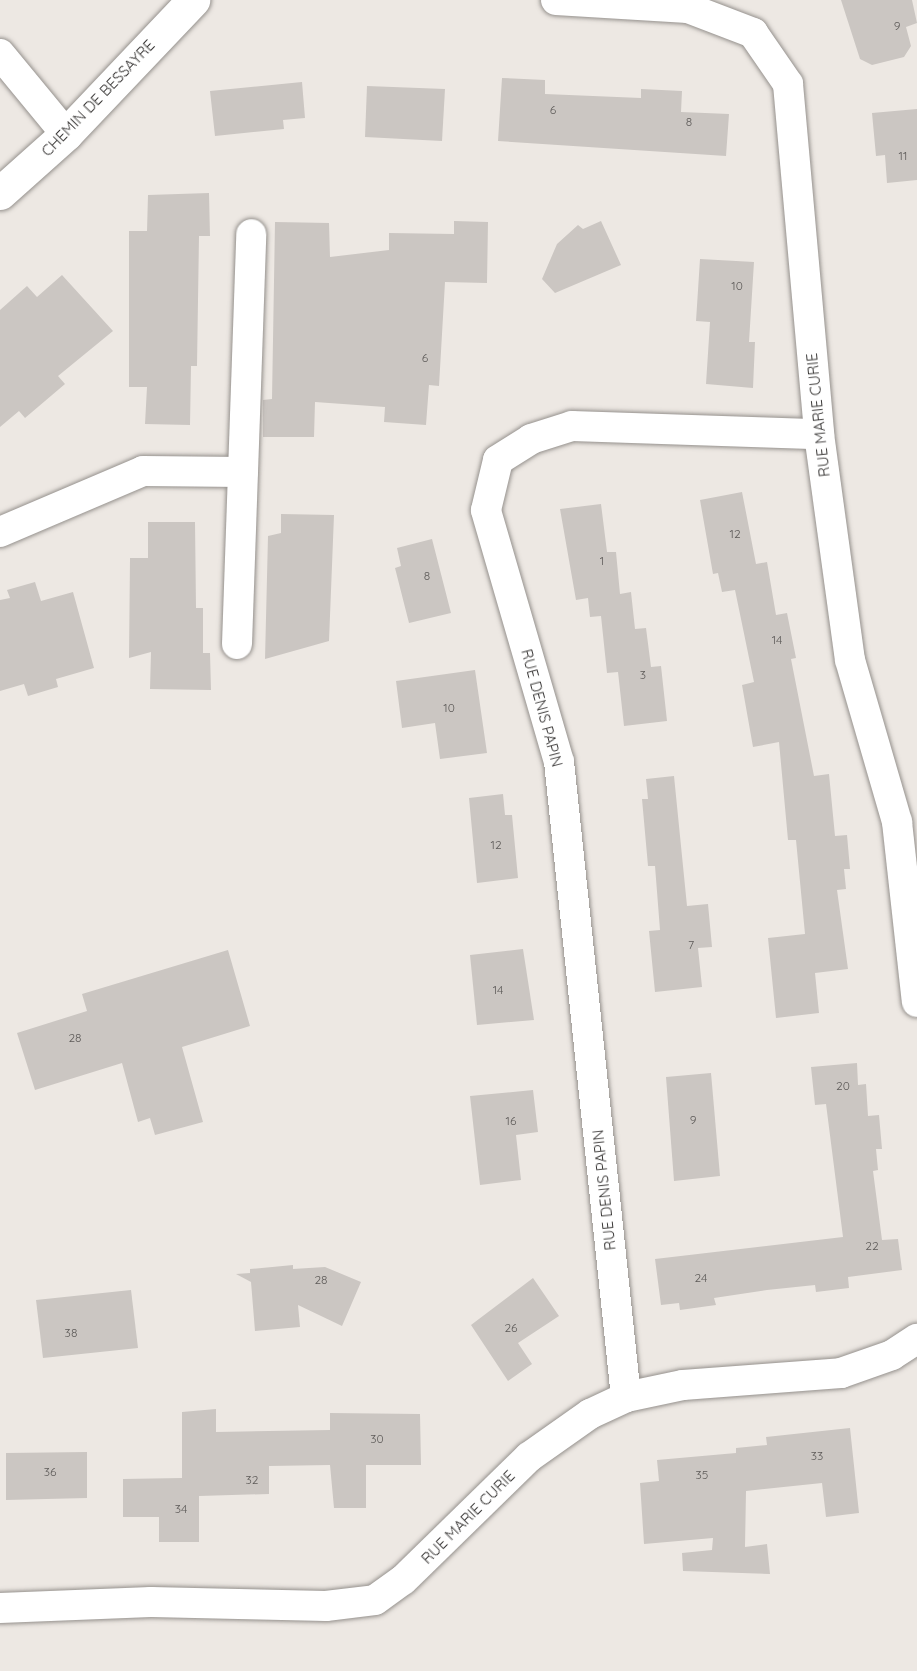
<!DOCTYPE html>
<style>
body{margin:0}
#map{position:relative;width:917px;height:1671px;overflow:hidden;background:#ede8e3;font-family:Quicksand,sans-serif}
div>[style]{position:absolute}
.building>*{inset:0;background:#cbc6c2}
.roads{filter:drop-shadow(0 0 2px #95918d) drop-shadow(0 0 2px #95918d)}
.street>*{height:30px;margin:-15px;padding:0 15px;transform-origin:15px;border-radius:15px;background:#fff}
.secondary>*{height:33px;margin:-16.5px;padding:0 16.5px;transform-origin:16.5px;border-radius:16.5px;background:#fff}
span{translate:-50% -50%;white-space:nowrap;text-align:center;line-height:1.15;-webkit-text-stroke:5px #fff;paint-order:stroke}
.number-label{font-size:12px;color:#5d5a58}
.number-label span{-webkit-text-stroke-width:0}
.street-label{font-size:15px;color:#383635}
</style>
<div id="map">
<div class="building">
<i style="clip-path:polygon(841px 0,912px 0,917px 23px,906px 27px,911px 46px,904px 57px,872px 65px,860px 59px)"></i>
<i style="clip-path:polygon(502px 78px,545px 80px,545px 94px,641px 98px,641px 89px,682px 91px,681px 112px,729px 114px,726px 156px,498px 141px)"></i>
<i style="clip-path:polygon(302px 82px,305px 118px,283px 120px,284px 129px,215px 136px,210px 91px)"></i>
<i style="clip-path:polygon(367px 86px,445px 89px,442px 141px,365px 137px)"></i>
<i style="clip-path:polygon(917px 109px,917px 180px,887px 183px,885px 155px,876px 156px,872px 113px)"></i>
<i style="clip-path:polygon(209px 193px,210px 236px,199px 236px,197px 366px,191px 366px,190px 425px,145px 424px,147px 387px,129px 387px,129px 231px,147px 231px,148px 195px)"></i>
<i style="clip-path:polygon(454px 221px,488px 222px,487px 283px,445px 282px,439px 386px,429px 385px,426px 425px,384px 422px,385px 407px,315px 402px,314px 437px,263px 437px,263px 400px,272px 399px,275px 222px,329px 223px,330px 257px,389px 250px,389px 233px,454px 234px)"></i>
<i style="clip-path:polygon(601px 221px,621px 265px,555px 293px,542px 279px,557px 244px,578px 225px,583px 229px)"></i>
<i style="clip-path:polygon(700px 259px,754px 262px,749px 342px,755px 342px,753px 388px,706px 384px,710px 322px,696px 321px)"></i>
<i style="clip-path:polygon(62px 275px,113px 331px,58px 376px,65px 384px,25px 418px,19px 411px,0 427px,0 310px,27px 286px,37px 297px)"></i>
<i style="clip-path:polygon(742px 492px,756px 564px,767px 562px,776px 615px,787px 613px,796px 658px,791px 659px,814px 776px,829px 774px,835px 836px,847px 835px,850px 869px,844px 869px,846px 889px,837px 890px,848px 969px,815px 973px,819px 1013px,776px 1018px,768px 938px,805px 934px,796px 840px,788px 840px,779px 742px,753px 747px,742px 685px,754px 682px,735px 590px,722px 592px,718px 573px,713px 574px,700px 500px)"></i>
<i style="clip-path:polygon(601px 504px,607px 552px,616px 552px,620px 594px,631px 592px,635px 629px,646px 628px,651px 667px,661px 666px,667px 721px,624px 726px,618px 672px,607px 673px,601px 616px,590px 617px,588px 598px,576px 600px,560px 509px)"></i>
<i style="clip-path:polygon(281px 514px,334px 515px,329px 641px,265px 659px,268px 536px,281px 533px)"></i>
<i style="clip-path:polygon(148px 522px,195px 522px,196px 608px,203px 608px,203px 653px,210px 653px,211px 690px,150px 689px,151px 652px,129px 658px,130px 558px,148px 558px)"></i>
<i style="clip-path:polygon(432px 539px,451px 613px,409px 623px,395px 568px,401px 566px,397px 548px)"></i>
<i style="clip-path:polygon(35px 582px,41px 601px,73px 592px,94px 668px,56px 679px,58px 687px,28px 696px,24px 684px,0 691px,0 600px,10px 598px,7px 590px)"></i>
<i style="clip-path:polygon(475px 670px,487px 753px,440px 759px,435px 723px,402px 728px,396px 681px)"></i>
<i style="clip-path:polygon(674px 776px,687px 906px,708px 904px,712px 947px,698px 948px,702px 987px,655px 992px,649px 931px,660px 930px,655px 866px,648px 866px,642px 799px,648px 799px,646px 779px)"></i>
<i style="clip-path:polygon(503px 794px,505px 815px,512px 815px,518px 878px,477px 883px,469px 798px)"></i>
<i style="clip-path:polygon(523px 949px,534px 1020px,477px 1025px,470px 955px)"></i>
<i style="clip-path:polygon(228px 950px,250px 1026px,182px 1047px,203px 1122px,155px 1135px,150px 1118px,138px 1122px,122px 1063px,35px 1090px,17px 1033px,87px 1011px,82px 994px)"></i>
<i style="clip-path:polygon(857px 1063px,858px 1085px,866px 1084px,868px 1116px,879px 1115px,882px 1149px,876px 1149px,878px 1170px,873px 1171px,882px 1240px,898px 1239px,902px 1270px,848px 1277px,849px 1288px,816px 1292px,815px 1285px,767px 1290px,714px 1298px,716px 1305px,680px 1310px,679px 1303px,661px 1305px,655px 1259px,843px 1237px,826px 1104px,815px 1105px,811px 1067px)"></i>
<i style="clip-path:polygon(711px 1073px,720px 1176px,674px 1181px,666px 1077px)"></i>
<i style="clip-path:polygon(533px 1090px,538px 1132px,516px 1135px,521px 1180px,480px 1185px,470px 1096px)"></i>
<i style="clip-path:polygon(293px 1265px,293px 1269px,325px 1267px,361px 1282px,342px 1326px,298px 1305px,300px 1327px,255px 1331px,251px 1282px,236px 1274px,250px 1273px,250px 1269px)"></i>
<i style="clip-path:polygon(533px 1278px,559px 1316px,518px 1343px,532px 1364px,508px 1381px,471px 1325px)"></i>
<i style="clip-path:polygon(131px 1290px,138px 1348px,43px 1358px,36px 1300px)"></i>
<i style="clip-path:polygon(216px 1409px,216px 1432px,330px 1430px,330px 1413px,420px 1414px,421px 1465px,366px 1465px,366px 1508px,334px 1508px,330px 1465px,269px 1466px,269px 1494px,199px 1496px,199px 1542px,159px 1542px,159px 1517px,123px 1517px,123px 1479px,182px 1478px,182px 1412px)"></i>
<i style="clip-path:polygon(850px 1428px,859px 1513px,826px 1517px,822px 1483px,746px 1491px,745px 1547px,767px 1544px,770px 1574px,683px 1571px,682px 1553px,712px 1550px,713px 1538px,644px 1544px,640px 1483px,659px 1481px,657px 1460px,736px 1453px,736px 1448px,767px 1445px,766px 1437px)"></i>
<i style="clip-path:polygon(87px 1452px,87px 1498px,6px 1500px,6px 1453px)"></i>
</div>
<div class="roads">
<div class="street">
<i style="left:556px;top:0;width:132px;rotate:3.5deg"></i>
<i style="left:688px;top:8px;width:70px;rotate:21deg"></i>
<i style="left:753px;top:33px;width:62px;rotate:55.5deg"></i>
<i style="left:788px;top:84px;width:351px;rotate:84.9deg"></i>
<i style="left:819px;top:434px;width:228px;rotate:82.2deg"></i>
<i style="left:850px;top:660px;width:169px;rotate:73.8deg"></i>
<i style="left:897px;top:822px;width:181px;rotate:83.7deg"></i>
<i style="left:0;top:54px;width:104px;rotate:50.5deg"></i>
<i style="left:0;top:532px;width:155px;rotate:-23.1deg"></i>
<i style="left:143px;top:471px;width:100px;rotate:0.6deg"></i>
<i style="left:237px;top:644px;width:410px;rotate:-88deg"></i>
<i style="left:626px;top:1397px;width:639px;rotate:-96.02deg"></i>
<i style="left:559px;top:762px;width:262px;rotate:-106.2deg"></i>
<i style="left:486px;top:510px;width:51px;rotate:-76.5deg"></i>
<i style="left:498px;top:460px;width:39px;rotate:-32deg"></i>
<i style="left:531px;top:439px;width:43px;rotate:-17.6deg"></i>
<i style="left:572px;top:426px;width:247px;rotate:1.9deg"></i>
<i style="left:0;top:1608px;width:151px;rotate:-2.3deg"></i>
<i style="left:151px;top:1602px;width:175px;rotate:1.3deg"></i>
<i style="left:326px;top:1606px;width:49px;rotate:-7deg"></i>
<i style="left:375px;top:1600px;width:34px;rotate:-36deg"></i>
<i style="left:403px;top:1580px;width:176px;rotate:-44.3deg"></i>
<i style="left:529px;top:1457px;width:75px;rotate:-35.2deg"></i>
<i style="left:590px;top:1414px;width:40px;rotate:-25deg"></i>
<i style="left:626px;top:1397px;width:58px;rotate:-11.9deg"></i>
<i style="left:683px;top:1385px;width:158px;rotate:-4.3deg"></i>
<i style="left:841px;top:1373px;width:54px;rotate:-19.4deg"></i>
<i style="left:892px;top:1355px;width:30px;rotate:-33deg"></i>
</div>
<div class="secondary">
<i style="left:0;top:193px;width:89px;rotate:-41.8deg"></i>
<i style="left:66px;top:134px;width:185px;rotate:-46.5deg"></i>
</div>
</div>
<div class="number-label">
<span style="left:897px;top:26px">9</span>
<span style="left:553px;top:110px">6</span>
<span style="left:689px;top:122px">8</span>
<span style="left:903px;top:156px">11</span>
<span style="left:737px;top:286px">10</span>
<span style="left:425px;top:358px">6</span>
<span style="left:735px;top:534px">12</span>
<span style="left:602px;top:561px">1</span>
<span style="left:427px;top:576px">8</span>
<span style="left:777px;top:640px">14</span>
<span style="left:643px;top:675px">3</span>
<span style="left:449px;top:708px">10</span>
<span style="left:496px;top:845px">12</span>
<span style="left:691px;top:945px">7</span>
<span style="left:498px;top:990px">14</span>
<span style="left:75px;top:1038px">28</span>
<span style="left:843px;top:1086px">20</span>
<span style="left:693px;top:1120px">9</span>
<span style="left:511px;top:1121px">16</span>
<span style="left:872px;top:1246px">22</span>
<span style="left:701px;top:1278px">24</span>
<span style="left:321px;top:1280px">28</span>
<span style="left:511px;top:1328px">26</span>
<span style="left:71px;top:1333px">38</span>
<span style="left:377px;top:1439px">30</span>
<span style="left:817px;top:1456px">33</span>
<span style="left:50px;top:1472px">36</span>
<span style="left:702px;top:1475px">35</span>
<span style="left:252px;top:1480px">32</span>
<span style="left:181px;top:1509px">34</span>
</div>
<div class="street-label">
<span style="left:98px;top:98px;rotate:-46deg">CHEMIN DE BESSAYRE</span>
<span style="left:818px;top:415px;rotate:-96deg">RUE MARIE CURIE</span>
<span style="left:542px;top:708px;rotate:75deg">RUE DENIS PAPIN</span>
<span style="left:604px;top:1190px;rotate:-96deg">RUE DENIS PAPIN</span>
<span style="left:468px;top:1517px;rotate:-45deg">RUE MARIE CURIE</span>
</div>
</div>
